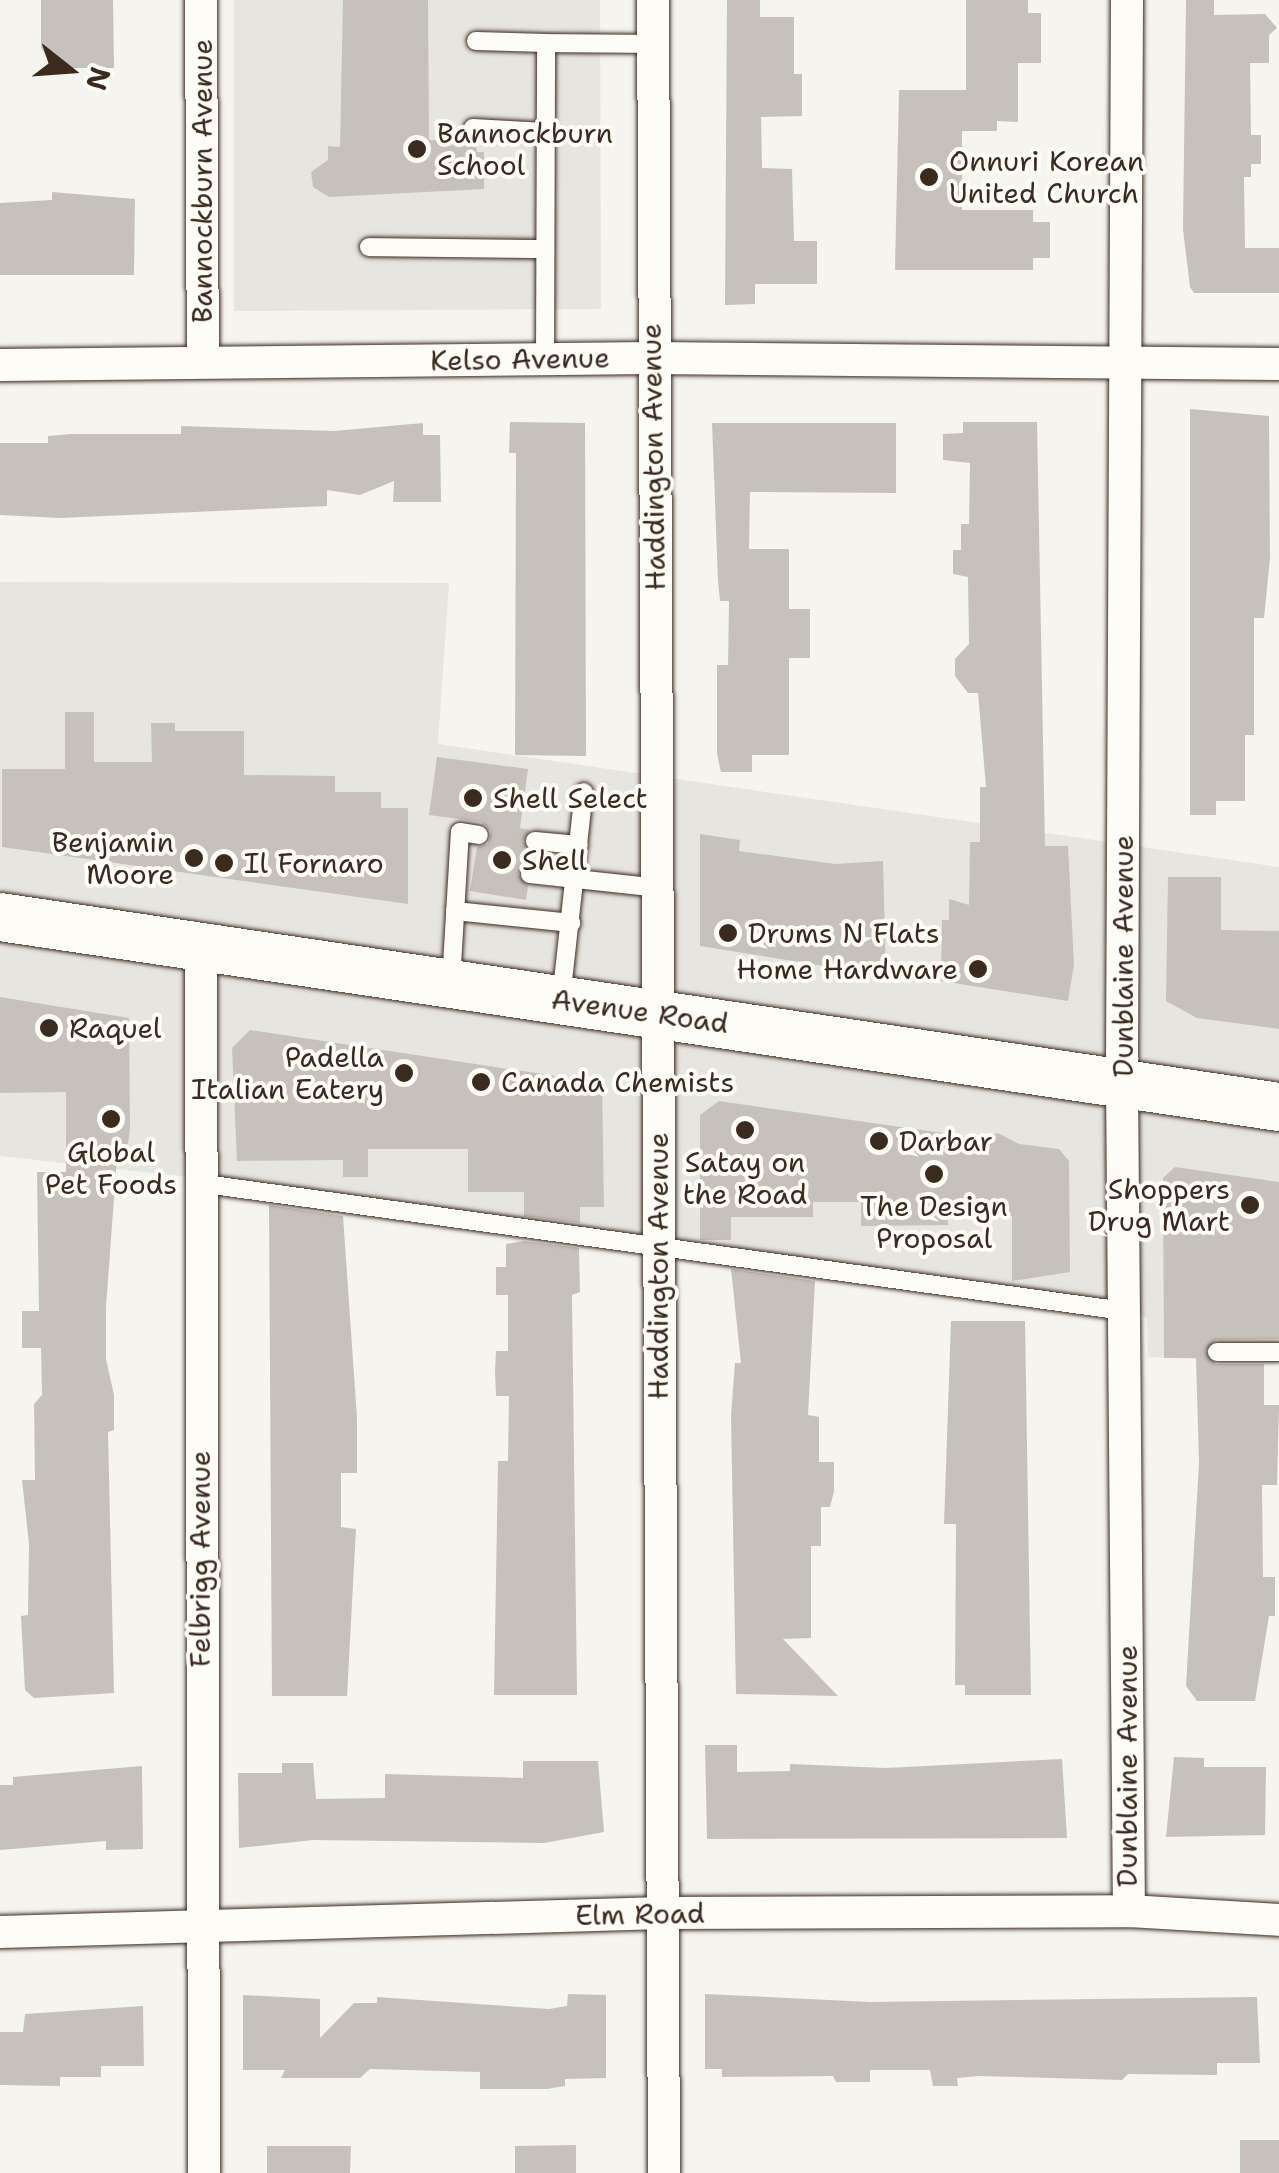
<!DOCTYPE html>
<style>
body{margin:0}
#map{position:relative;width:1279px;height:2173px;overflow:hidden;background:#f5f4ee;font-family:"Shantell Sans",sans-serif}
div>[style]{position:absolute}
.built>*{inset:0;background:#e7e5df}
.building>*{inset:0;background:#c7c1bb}
.roads{filter:drop-shadow(0 0 2px #3b2a1e) drop-shadow(0 0 2px #3b2a1e)}
.service>*{height:18px;margin:-9px;padding:0 9px;transform-origin:9px;border-radius:9px;background:#fdfcf7}
.minor>*{height:32px;margin:-16px;padding:0 16px;transform-origin:16px;border-radius:16px;background:#fdfcf7}
.secondary>*{height:48px;margin:-24px;padding:0 24px;transform-origin:24px;border-radius:24px;background:#fdfcf7}
.dots>*{width:28px;height:28px;translate:-50% -50%;box-sizing:border-box;border:5px solid #fdfcf7;border-radius:50%}
span{translate:-50% -50%;white-space:nowrap;text-align:center;line-height:1.15;-webkit-text-stroke:8px #fdfcf7;paint-order:stroke}
.poi-label{font-size:28px;color:#3b2a1e}
.left{translate:0 -50%;text-align:left}
.right{translate:-100% -50%;text-align:right}
.street-label{font-size:28px;color:#3b2a1e}
.north{position:absolute;left:20px;top:20px;width:100px;height:100px;-webkit-text-stroke:8px #fdfcf7;paint-order:stroke;rotate:107deg;font-size:28px;font-weight:700;line-height:40px;text-align:center;color:#3b2a1e}
.north::after{content:'';display:block;margin:auto;width:35px;height:45px;background:#3b2a1e;clip-path:polygon(50% 0,100% 100%,50% 72%,0 100%)}
</style>
<div id="map">
<div class="built">
<i style="clip-path:polygon(234px 0,600px 0,601px 309px,234px 311px)"></i>
<i style="clip-path:polygon(0 582px,449px 583px,438px 744px,1279px 867px,1279px 1362px,1148px 1357px,1147px 1317px,1103px 1310px,225px 1181px,0 1156px)"></i>
</div>
<div class="building">
<i style="clip-path:polygon(41px 0,113px 0,114px 68px,52px 68px,41px 47px)"></i>
<i style="clip-path:polygon(343px 0,428px 0,429px 140px,476px 141px,477px 152px,484px 152px,484px 189px,329px 197px,313px 187px,311px 172px,328px 160px,328px 146px,340px 147px)"></i>
<i style="clip-path:polygon(727px 0,760px 0,760px 17px,794px 17px,794px 74px,802px 74px,802px 116px,761px 117px,762px 168px,792px 169px,794px 241px,817px 241px,817px 284px,755px 284px,755px 304px,725px 305px)"></i>
<i style="clip-path:polygon(966px 0,1028px 0,1028px 13px,1041px 13px,1041px 63px,1018px 63px,1018px 122px,997px 121px,997px 131px,962px 131px,962px 210px,1033px 210px,1033px 222px,1050px 222px,1050px 258px,1033px 258px,1033px 270px,895px 270px,899px 90px,966px 90px)"></i>
<i style="clip-path:polygon(1186px 0,1214px 0,1214px 15px,1265px 14px,1277px 28px,1269px 35px,1269px 63px,1250px 63px,1251px 135px,1261px 135px,1261px 164px,1251px 164px,1251px 177px,1244px 177px,1245px 248px,1279px 248px,1279px 293px,1194px 293px,1190px 287px,1183px 229px)"></i>
<i style="clip-path:polygon(52px 192px,135px 199px,134px 275px,0 275px,0 203px,52px 200px)"></i>
<i style="clip-path:polygon(1190px 409px,1269px 416px,1270px 558px,1264px 618px,1254px 618px,1254px 735px,1245px 735px,1245px 801px,1216px 801px,1216px 815px,1190px 815px)"></i>
<i style="clip-path:polygon(510px 422px,585px 423px,586px 756px,515px 755px,516px 453px,509px 453px)"></i>
<i style="clip-path:polygon(963px 422px,1037px 422px,1045px 846px,1068px 846px,1074px 965px,1068px 1001px,941px 981px,942px 920px,949px 920px,949px 899px,969px 905px,970px 842px,980px 842px,980px 787px,986px 787px,978px 693px,968px 693px,955px 676px,955px 659px,969px 644px,968px 577px,953px 574px,953px 550px,961px 550px,961px 524px,969px 524px,970px 463px,943px 460px,943px 434px,963px 433px)"></i>
<i style="clip-path:polygon(423px 423px,423px 435px,440px 435px,441px 502px,393px 502px,394px 481px,360px 495px,327px 490px,327px 506px,60px 518px,0 515px,0 443px,48px 443px,48px 436px,71px 434px,181px 434px,181px 426px,334px 431px)"></i>
<i style="clip-path:polygon(712px 423px,896px 423px,896px 493px,750px 492px,749px 549px,789px 549px,789px 609px,810px 609px,810px 658px,789px 658px,789px 755px,752px 755px,752px 772px,721px 772px,717px 754px,717px 665px,728px 665px,729px 601px,720px 601px,718px 581px)"></i>
<i style="clip-path:polygon(65px 712px,94px 712px,94px 762px,152px 762px,151px 723px,175px 723px,175px 731px,244px 731px,244px 775px,335px 776px,335px 792px,381px 792px,381px 808px,408px 808px,408px 904px,2px 847px,2px 769px,65px 769px)"></i>
<i style="clip-path:polygon(437px 757px,528px 769px,520px 828px,530px 830px,523px 841px,533px 853px,518px 874px,528px 886px,526px 900px,470px 891px,477px 847px,488px 844px,491px 831px,481px 822px,429px 815px)"></i>
<i style="clip-path:polygon(700px 834px,740px 840px,739px 851px,835px 864px,883px 861px,886px 976px,700px 946px)"></i>
<i style="clip-path:polygon(1168px 877px,1221px 877px,1221px 930px,1279px 931px,1279px 1029px,1197px 1018px,1166px 1001px)"></i>
<i style="clip-path:polygon(0 997px,129px 1018px,130px 1130px,128px 1144px,118px 1144px,106px 1307px,106px 1359px,114px 1395px,114px 1430px,108px 1432px,114px 1693px,34px 1698px,25px 1690px,21px 1616px,28px 1615px,29px 1544px,22px 1480px,35px 1480px,34px 1404px,42px 1395px,41px 1348px,22px 1348px,22px 1311px,39px 1311px,37px 1172px,66px 1172px,66px 1092px,0 1093px)"></i>
<i style="clip-path:polygon(250px 1030px,602px 1083px,604px 1207px,580px 1207px,580px 1223px,524px 1216px,524px 1192px,468px 1192px,468px 1149px,368px 1149px,368px 1177px,343px 1177px,343px 1160px,237px 1161px,232px 1048px)"></i>
<i style="clip-path:polygon(719px 1101px,978px 1138px,998px 1133px,1019px 1144px,1059px 1149px,1069px 1161px,1070px 1272px,1012px 1281px,1012px 1216px,948px 1216px,948px 1225px,861px 1226px,861px 1202px,813px 1202px,813px 1217px,731px 1217px,731px 1240px,700px 1240px,700px 1115px)"></i>
<i style="clip-path:polygon(1175px 1167px,1279px 1182px,1279px 1339px,1216px 1340px,1205px 1351px,1216px 1364px,1264px 1364px,1264px 1405px,1279px 1405px,1277px 1485px,1262px 1485px,1263px 1577px,1275px 1577px,1275px 1616px,1269px 1616px,1255px 1701px,1197px 1701px,1186px 1686px,1199px 1463px,1196px 1358px,1164px 1358px,1163px 1178px)"></i>
<i style="clip-path:polygon(269px 1205px,343px 1216px,357px 1418px,357px 1473px,341px 1473px,341px 1527px,356px 1529px,347px 1696px,272px 1696px)"></i>
<i style="clip-path:polygon(524px 1241px,579px 1248px,580px 1292px,572px 1295px,577px 1695px,494px 1695px,498px 1461px,508px 1461px,509px 1396px,496px 1396px,495px 1371px,496px 1351px,508px 1351px,508px 1295px,496px 1295px,496px 1267px,506px 1267px,506px 1244px)"></i>
<i style="clip-path:polygon(731px 1269px,815px 1281px,808px 1415px,819px 1417px,819px 1462px,834px 1462px,834px 1491px,830px 1507px,821px 1507px,821px 1546px,811px 1546px,811px 1638px,783px 1639px,838px 1696px,736px 1694px,731px 1415px,735px 1363px,741px 1363px)"></i>
<i style="clip-path:polygon(951px 1321px,1025px 1321px,1031px 1695px,965px 1695px,965px 1685px,955px 1685px,956px 1524px,944px 1524px)"></i>
<i style="clip-path:polygon(705px 1745px,737px 1745px,737px 1772px,790px 1771px,790px 1764px,886px 1768px,1062px 1759px,1067px 1838px,707px 1839px)"></i>
<i style="clip-path:polygon(1174px 1757px,1204px 1758px,1204px 1767px,1266px 1767px,1265px 1835px,1166px 1837px)"></i>
<i style="clip-path:polygon(523px 1761px,598px 1761px,604px 1832px,544px 1843px,313px 1840px,239px 1848px,238px 1773px,282px 1773px,282px 1763px,313px 1763px,316px 1799px,385px 1798px,385px 1774px,523px 1778px)"></i>
<i style="clip-path:polygon(142px 1766px,143px 1849px,106px 1850px,106px 1841px,0 1850px,0 1785px,13px 1785px,13px 1777px)"></i>
<i style="clip-path:polygon(568px 1994px,606px 1995px,606px 2078px,565px 2079px,565px 2086px,547px 2089px,480px 2089px,480px 2072px,370px 2069px,360px 2078px,281px 2078px,285px 2070px,243px 2070px,243px 1995px,320px 1999px,320px 2038px,354px 2003px,377px 2003px,377px 1997px,549px 2009px,567px 2006px)"></i>
<i style="clip-path:polygon(705px 1994px,870px 2002px,1257px 1997px,1260px 2063px,1217px 2063px,1217px 2075px,1128px 2074px,1122px 2080px,979px 2076px,957px 2078px,958px 2086px,933px 2086px,930px 2070px,870px 2070px,870px 2082px,836px 2082px,833px 2076px,722px 2077px,722px 2069px,705px 2069px)"></i>
<i style="clip-path:polygon(143px 2006px,144px 2066px,101px 2066px,101px 2077px,60px 2077px,60px 2086px,0 2085px,0 2032px,23px 2032px,25px 2014px)"></i>
<i style="clip-path:polygon(1240px 2140px,1279px 2140px,1279px 2173px,1240px 2173px)"></i>
<i style="clip-path:polygon(576px 2145px,576px 2173px,515px 2173px,515px 2146px)"></i>
<i style="clip-path:polygon(267px 2146px,351px 2146px,350px 2173px,267px 2173px)"></i>
</div>
<div class="roads">
<div class="service">
<i style="left:476px;top:41px;width:70px;rotate:1.6deg"></i>
<i style="left:473px;top:128px;width:72px;rotate:3.2deg"></i>
<i style="left:369px;top:247px;width:176px;rotate:0.7deg"></i>
<i style="left:545px;top:359px;width:316px;rotate:-89.8deg"></i>
<i style="left:546px;top:43px;width:107px;rotate:0.5deg"></i>
<i style="left:535px;top:841px;width:44px;rotate:5.2deg"></i>
<i style="left:530px;top:874px;width:130px;rotate:6.2deg"></i>
<i style="left:455px;top:911px;width:117px;rotate:5.9deg"></i>
<i style="left:451px;top:982px;width:150px;rotate:-86.6deg"></i>
<i style="left:460px;top:832px;width:19px;rotate:9deg"></i>
<i style="left:561px;top:999px;width:208px;rotate:-83.7deg"></i>
<i style="left:198px;top:1183px;width:935px;rotate:7.87deg"></i>
<i style="left:1217px;top:1352px;width:62px"></i>
</div>
<div class="minor">
<i style="left:201px;top:0;width:362px;rotate:89.7deg"></i>
<i style="left:653px;top:0;width:2173px;rotate:89.71deg"></i>
<i style="left:1127px;top:0;width:1081px;rotate:90.27deg"></i>
<i style="left:1122px;top:1081px;width:830px;rotate:89.52deg"></i>
<i style="left:0;top:365px;width:651px;rotate:-0.62deg"></i>
<i style="left:651px;top:358px;width:628px;rotate:0.55deg"></i>
<i style="left:201px;top:944px;width:1229px;rotate:89.86deg"></i>
<i style="left:0;top:1932px;width:663px;rotate:-1.64deg"></i>
<i style="left:663px;top:1913px;width:466px;rotate:-0.2deg"></i>
<i style="left:1129px;top:1911px;width:150px;rotate:3.4deg"></i>
</div>
<div class="secondary">
<i style="left:0;top:917px;width:1293px;rotate:8.45deg"></i>
</div>
</div>
<div class="dots">
<i style="left:417px;top:149px;background:#3b2a1e"></i>
<i style="left:929px;top:177px;background:#3b2a1e"></i>
<i style="left:473px;top:798px;background:#3b2a1e"></i>
<i style="left:194px;top:858px;background:#3b2a1e"></i>
<i style="left:502px;top:860px;background:#3b2a1e"></i>
<i style="left:224px;top:863px;background:#3b2a1e"></i>
<i style="left:728px;top:933px;background:#3b2a1e"></i>
<i style="left:978px;top:969px;background:#3b2a1e"></i>
<i style="left:49px;top:1028px;background:#3b2a1e"></i>
<i style="left:404px;top:1073px;background:#3b2a1e"></i>
<i style="left:481px;top:1082px;background:#3b2a1e"></i>
<i style="left:111px;top:1119px;background:#3b2a1e"></i>
<i style="left:745px;top:1130px;background:#3b2a1e"></i>
<i style="left:879px;top:1141px;background:#3b2a1e"></i>
<i style="left:934px;top:1174px;background:#3b2a1e"></i>
<i style="left:1250px;top:1205px;background:#3b2a1e"></i>
</div>
<div class="poi-label">
<span class="left" style="left:437px;top:149px">Bannockburn<br>School</span>
<span class="left" style="left:949px;top:177px">Onnuri Korean<br>United Church</span>
<span class="left" style="left:493px;top:798px">Shell Select</span>
<span class="right" style="left:174px;top:858px">Benjamin<br>Moore</span>
<span class="left" style="left:522px;top:860px">Shell</span>
<span class="left" style="left:244px;top:863px">Il Fornaro</span>
<span class="left" style="left:748px;top:933px">Drums N Flats</span>
<span class="right" style="left:958px;top:969px">Home Hardware</span>
<span class="left" style="left:69px;top:1028px">Raquel</span>
<span class="right" style="left:384px;top:1073px">Padella<br>Italian Eatery</span>
<span class="left" style="left:501px;top:1082px">Canada Chemists</span>
<span class="left" style="left:899px;top:1141px">Darbar</span>
<span style="left:111px;top:1168px">Global<br>Pet Foods</span>
<span style="left:745px;top:1178px">Satay on<br>the Road</span>
<span class="right" style="left:1230px;top:1205px">Shoppers<br>Drug Mart</span>
<span style="left:934px;top:1222px">The Design<br>Proposal</span>
</div>
<div class="street-label">
<span style="left:202px;top:181px;rotate:-90deg">Bannockburn Avenue</span>
<span style="left:520px;top:359px;rotate:-1deg">Kelso Avenue</span>
<span style="left:653px;top:457px;rotate:-91deg">Haddington Avenue</span>
<span style="left:1123px;top:956px;rotate:-90deg">Dunblaine Avenue</span>
<span style="left:640px;top:1011px;rotate:8deg">Avenue Road</span>
<span style="left:658px;top:1266px;rotate:-90deg">Haddington Avenue</span>
<span style="left:200px;top:1559px;rotate:-90deg">Felbrigg Avenue</span>
<span style="left:1127px;top:1766px;rotate:-90deg">Dunblaine Avenue</span>
<span style="left:640px;top:1914px;rotate:-1deg">Elm Road</span>
</div>
<div class="north">N</div>
</div>
